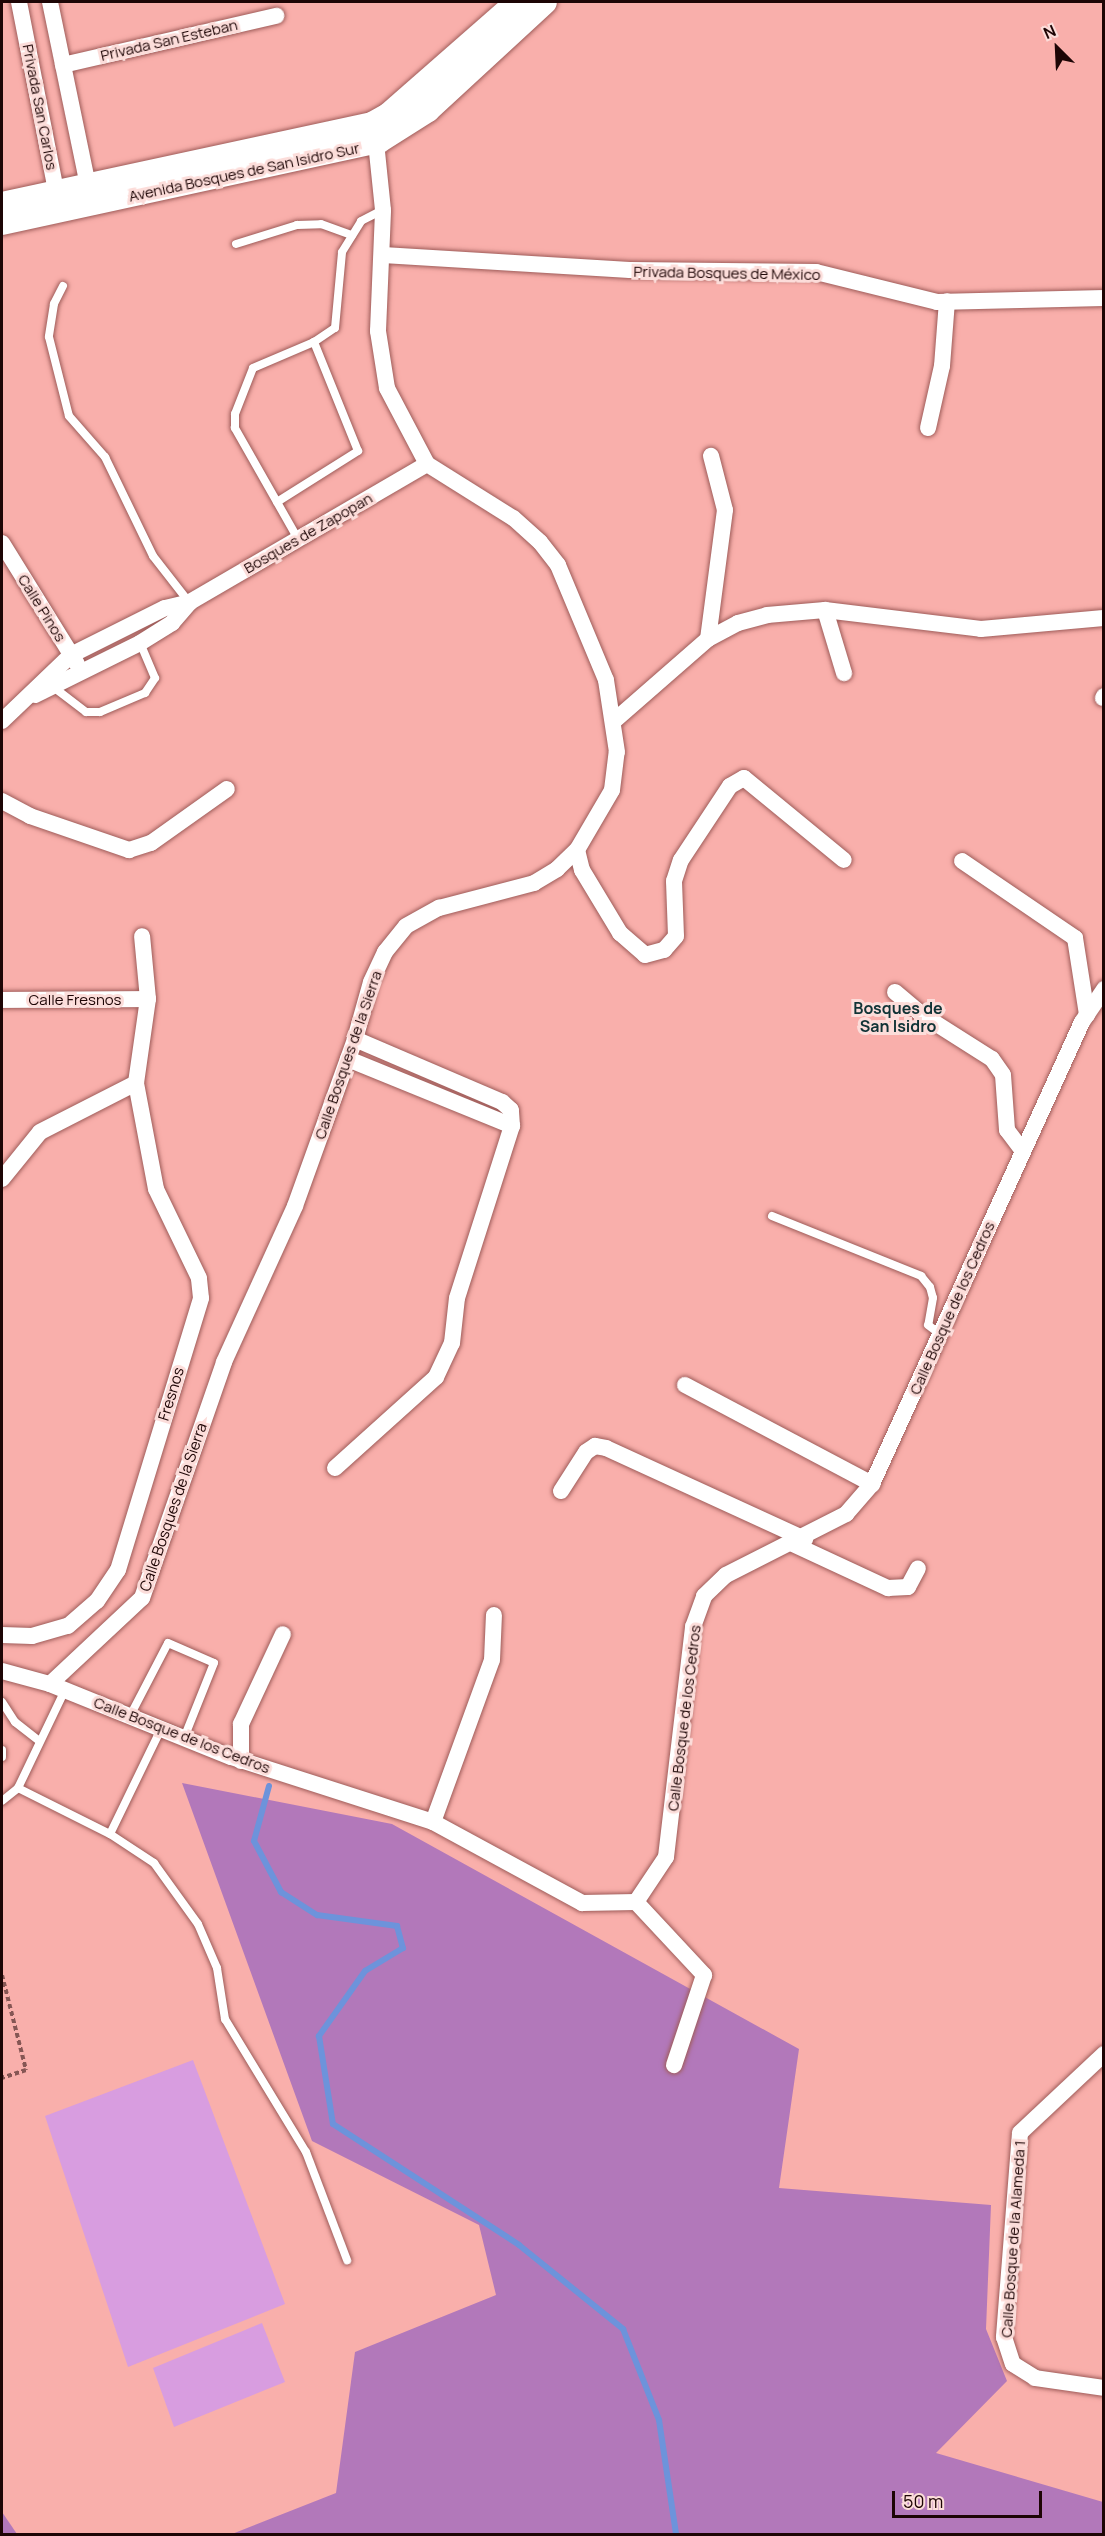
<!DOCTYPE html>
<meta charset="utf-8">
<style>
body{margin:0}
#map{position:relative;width:1105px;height:2536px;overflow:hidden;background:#f9afab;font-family:Manrope,sans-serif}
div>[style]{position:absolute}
.green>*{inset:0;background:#d89de0}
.forest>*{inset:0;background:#b278ba}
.stream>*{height:6px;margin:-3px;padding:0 3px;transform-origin:3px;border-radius:3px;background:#6d93db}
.path>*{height:4px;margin-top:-2px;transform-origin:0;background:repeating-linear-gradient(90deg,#865654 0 4.5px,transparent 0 7.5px)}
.roads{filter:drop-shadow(0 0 2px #9e5c59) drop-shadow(0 0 2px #9e5c59)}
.service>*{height:8px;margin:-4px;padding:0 4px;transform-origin:4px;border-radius:4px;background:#fff}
.minor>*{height:16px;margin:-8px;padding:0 8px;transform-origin:8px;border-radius:8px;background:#fff}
.secondary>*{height:24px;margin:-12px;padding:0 12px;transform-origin:12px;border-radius:12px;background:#fff}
span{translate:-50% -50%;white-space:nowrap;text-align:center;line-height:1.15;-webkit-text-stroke:6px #fcddda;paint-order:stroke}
.street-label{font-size:15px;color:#1d0505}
.neighbourhood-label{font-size:16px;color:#103336;font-weight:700}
.frame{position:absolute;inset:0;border:3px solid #1d0505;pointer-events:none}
.north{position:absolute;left:1027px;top:18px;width:60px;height:60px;-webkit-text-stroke:4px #fcddda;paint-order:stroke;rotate:336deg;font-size:16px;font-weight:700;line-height:24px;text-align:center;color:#1d0505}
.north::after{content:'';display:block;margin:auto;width:21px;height:27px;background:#1d0505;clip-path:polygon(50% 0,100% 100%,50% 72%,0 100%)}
.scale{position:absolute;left:892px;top:2491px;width:150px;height:27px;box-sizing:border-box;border:3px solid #1d0505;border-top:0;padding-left:8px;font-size:18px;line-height:21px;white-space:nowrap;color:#1d0505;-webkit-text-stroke:4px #fcddda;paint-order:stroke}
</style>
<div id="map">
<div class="green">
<i style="clip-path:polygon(193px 2060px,285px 2304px,128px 2367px,45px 2116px)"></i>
<i style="clip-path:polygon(262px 2323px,285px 2382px,174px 2427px,153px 2368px)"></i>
</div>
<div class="forest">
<i style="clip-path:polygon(182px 1783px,392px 1824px,799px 2049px,779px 2188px,991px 2205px,986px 2329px,1007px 2381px,936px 2453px,1103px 2502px,1103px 2534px,232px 2534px,336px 2493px,355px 2352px,496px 2295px,479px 2225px,312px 2141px)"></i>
<i style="clip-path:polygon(2px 2512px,17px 2534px,2px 2534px)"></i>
</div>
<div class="stream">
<i style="left:269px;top:1786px;width:57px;rotate:105.3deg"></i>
<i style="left:254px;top:1841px;width:58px;rotate:62.1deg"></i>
<i style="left:281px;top:1892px;width:43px;rotate:32.6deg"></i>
<i style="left:317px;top:1915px;width:81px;rotate:7.8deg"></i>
<i style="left:397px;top:1926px;width:23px;rotate:75deg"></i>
<i style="left:403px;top:1948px;width:44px;rotate:148.8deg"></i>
<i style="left:365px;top:1971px;width:80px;rotate:125.3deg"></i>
<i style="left:319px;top:2036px;width:89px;rotate:81deg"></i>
<i style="left:333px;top:2124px;width:222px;rotate:33deg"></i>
<i style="left:519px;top:2245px;width:134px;rotate:38.9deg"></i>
<i style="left:623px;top:2329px;width:98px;rotate:68.4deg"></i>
<i style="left:659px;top:2420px;width:115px;rotate:81.5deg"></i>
</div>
<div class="path">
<i style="left:2px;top:1975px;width:98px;rotate:75.8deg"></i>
<i style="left:26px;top:2070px;width:25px;rotate:162deg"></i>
</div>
<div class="roads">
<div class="service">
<i style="left:236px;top:244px;width:64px;rotate:-17.3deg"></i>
<i style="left:297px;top:225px;width:24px;rotate:-2deg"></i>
<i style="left:321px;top:224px;width:33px;rotate:20deg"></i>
<i style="left:63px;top:286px;width:20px;rotate:117deg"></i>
<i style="left:54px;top:304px;width:33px;rotate:99deg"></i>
<i style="left:49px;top:337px;width:81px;rotate:75.8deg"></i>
<i style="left:69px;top:416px;width:55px;rotate:48.7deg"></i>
<i style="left:105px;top:457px;width:110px;rotate:64.1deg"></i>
<i style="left:153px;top:556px;width:58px;rotate:52deg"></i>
<i style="left:277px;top:502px;width:96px;rotate:-32.2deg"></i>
<i style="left:358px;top:451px;width:118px;rotate:-112deg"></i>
<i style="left:298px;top:539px;width:128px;rotate:-119.6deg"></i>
<i style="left:235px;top:428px;width:14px;rotate:-90deg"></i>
<i style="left:235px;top:414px;width:49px;rotate:-68.6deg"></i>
<i style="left:253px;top:368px;width:66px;rotate:-23.1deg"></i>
<i style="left:314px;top:342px;width:25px;rotate:-34deg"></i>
<i style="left:335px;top:328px;width:76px;rotate:-84.7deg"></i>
<i style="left:342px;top:252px;width:36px;rotate:-58deg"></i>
<i style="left:361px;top:221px;width:25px;rotate:-27deg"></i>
<i style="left:52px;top:686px;width:43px;rotate:37.4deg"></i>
<i style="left:86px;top:712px;width:14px"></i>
<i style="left:100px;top:712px;width:49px;rotate:-22.9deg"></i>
<i style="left:145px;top:693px;width:18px;rotate:-56deg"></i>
<i style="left:155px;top:678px;width:38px;rotate:-113deg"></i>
<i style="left:772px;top:1216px;width:161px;rotate:21.9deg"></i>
<i style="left:921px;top:1276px;width:14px;rotate:51deg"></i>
<i style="left:930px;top:1287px;width:11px;rotate:75deg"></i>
<i style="left:933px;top:1298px;width:27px;rotate:100deg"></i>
<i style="left:928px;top:1325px;width:15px;rotate:37deg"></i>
<i style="left:65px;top:1690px;width:109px;rotate:115.6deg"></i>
<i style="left:18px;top:1788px;width:103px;rotate:26.6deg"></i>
<i style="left:110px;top:1834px;width:117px;rotate:-64.1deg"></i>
<i style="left:2px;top:1702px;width:24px;rotate:57deg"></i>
<i style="left:15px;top:1722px;width:31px;rotate:38deg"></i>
<i style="left:130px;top:1716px;width:82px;rotate:-62.5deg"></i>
<i style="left:168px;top:1643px;width:50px;rotate:23.5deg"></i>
<i style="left:214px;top:1663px;width:81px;rotate:111.8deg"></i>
<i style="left:2px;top:1750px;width:7px;rotate:90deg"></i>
<i style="left:2px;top:1801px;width:21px;rotate:-39deg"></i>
<i style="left:110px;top:1834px;width:53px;rotate:33.4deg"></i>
<i style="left:154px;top:1863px;width:75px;rotate:54.2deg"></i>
<i style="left:198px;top:1924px;width:48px;rotate:66.6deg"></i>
<i style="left:217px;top:1968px;width:52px;rotate:81.1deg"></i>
<i style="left:225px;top:2019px;width:156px;rotate:58.7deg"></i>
<i style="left:306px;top:2152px;width:116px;rotate:69.2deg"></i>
</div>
<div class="minor">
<i style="left:19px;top:2px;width:203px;rotate:78.9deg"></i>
<i style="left:50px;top:2px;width:197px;rotate:78.3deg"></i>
<i style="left:63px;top:65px;width:219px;rotate:-13deg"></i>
<i style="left:383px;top:255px;width:247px;rotate:3.5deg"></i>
<i style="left:630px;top:270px;width:186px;rotate:0.6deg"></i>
<i style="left:816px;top:272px;width:125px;rotate:13.9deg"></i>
<i style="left:937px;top:302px;width:167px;rotate:-1.4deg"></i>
<i style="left:928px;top:428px;width:64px;rotate:-77.3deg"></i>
<i style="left:942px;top:366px;width:65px;rotate:-85.6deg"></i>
<i style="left:2px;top:543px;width:142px;rotate:58.2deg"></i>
<i style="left:825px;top:610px;width:66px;rotate:73.2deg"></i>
<i style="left:708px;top:639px;width:130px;rotate:-82.5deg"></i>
<i style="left:725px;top:510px;width:56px;rotate:-104.5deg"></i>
<i style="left:35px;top:695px;width:117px;rotate:-26.3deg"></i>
<i style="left:140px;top:643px;width:38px;rotate:-32deg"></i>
<i style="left:172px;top:623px;width:28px;rotate:-49deg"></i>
<i style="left:1103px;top:698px;width:2px;rotate:-63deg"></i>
<i style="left:2px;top:721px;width:95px;rotate:-43.7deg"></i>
<i style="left:71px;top:655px;width:105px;rotate:-26.6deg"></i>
<i style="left:165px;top:608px;width:26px;rotate:-13deg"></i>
<i style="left:190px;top:602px;width:274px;rotate:-30.2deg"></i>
<i style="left:614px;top:721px;width:125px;rotate:-41.1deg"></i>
<i style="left:708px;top:639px;width:34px;rotate:-28deg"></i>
<i style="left:738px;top:623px;width:30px;rotate:-15deg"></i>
<i style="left:767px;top:615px;width:58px;rotate:-4.9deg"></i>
<i style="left:825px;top:610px;width:157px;rotate:6.9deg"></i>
<i style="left:981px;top:629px;width:123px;rotate:-5.1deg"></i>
<i style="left:2px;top:801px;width:32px;rotate:28deg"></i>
<i style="left:30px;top:816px;width:105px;rotate:19deg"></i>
<i style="left:129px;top:850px;width:23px;rotate:-18deg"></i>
<i style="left:151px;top:843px;width:93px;rotate:-35.4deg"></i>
<i style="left:577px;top:850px;width:21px;rotate:76deg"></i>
<i style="left:582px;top:870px;width:74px;rotate:58.9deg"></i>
<i style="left:620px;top:933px;width:33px;rotate:41deg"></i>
<i style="left:645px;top:955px;width:20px;rotate:-15deg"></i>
<i style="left:664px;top:950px;width:18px;rotate:-49deg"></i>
<i style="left:676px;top:936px;width:55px;rotate:-92.1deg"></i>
<i style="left:674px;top:881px;width:22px;rotate:-72deg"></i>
<i style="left:681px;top:860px;width:89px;rotate:-56.5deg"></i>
<i style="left:730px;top:786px;width:16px;rotate:-30deg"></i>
<i style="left:744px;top:778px;width:129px;rotate:39.4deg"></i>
<i style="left:962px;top:861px;width:137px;rotate:34.3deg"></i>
<i style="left:1075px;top:938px;width:78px;rotate:81.1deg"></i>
<i style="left:895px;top:992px;width:34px;rotate:40deg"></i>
<i style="left:921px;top:1014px;width:84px;rotate:32.4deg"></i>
<i style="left:992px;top:1059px;width:19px;rotate:55deg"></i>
<i style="left:1003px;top:1075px;width:55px;rotate:85.8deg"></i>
<i style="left:1007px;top:1130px;width:26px;rotate:53deg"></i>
<i style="left:2px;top:1000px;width:146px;rotate:-0.4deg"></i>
<i style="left:348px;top:1059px;width:177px;rotate:22.2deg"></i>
<i style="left:2px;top:1179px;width:60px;rotate:-51deg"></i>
<i style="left:40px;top:1132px;width:108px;rotate:-27deg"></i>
<i style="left:685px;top:1385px;width:212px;rotate:27.9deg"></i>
<i style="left:335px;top:1468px;width:136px;rotate:-42deg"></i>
<i style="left:436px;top:1377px;width:38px;rotate:-65deg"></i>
<i style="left:452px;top:1343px;width:45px;rotate:-83.7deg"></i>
<i style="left:457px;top:1298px;width:181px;rotate:-72.3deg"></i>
<i style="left:512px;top:1126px;width:16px;rotate:-94deg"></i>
<i style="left:511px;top:1110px;width:12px;rotate:-138deg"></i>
<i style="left:502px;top:1102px;width:160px;rotate:-156.8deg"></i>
<i style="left:561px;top:1491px;width:46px;rotate:-57.3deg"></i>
<i style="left:586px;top:1452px;width:11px;rotate:-34deg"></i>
<i style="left:595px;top:1446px;width:11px;rotate:10deg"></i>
<i style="left:606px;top:1448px;width:219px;rotate:24.6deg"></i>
<i style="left:793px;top:1544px;width:105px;rotate:24.9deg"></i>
<i style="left:888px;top:1588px;width:20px;rotate:-3deg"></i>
<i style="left:908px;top:1587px;width:21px;rotate:-62deg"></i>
<i style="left:2px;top:1635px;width:30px;rotate:2deg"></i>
<i style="left:32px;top:1636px;width:37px;rotate:-16deg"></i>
<i style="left:68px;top:1626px;width:38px;rotate:-41deg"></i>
<i style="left:97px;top:1601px;width:37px;rotate:-56deg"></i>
<i style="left:118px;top:1570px;width:284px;rotate:-73deg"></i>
<i style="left:201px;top:1298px;width:20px;rotate:-96deg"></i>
<i style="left:199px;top:1278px;width:99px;rotate:-115.8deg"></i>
<i style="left:156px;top:1189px;width:108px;rotate:-100.7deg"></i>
<i style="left:136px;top:1083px;width:85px;rotate:-81.9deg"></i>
<i style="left:148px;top:999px;width:63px;rotate:-95.4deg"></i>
<i style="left:2px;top:1671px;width:50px;rotate:15.2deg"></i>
<i style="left:50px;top:1684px;width:195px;rotate:22deg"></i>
<i style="left:231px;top:1757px;width:212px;rotate:17.8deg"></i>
<i style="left:433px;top:1822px;width:170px;rotate:28.5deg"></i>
<i style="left:582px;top:1903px;width:54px;rotate:-1.1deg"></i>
<i style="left:636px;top:1902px;width:54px;rotate:-56.3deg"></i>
<i style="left:666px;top:1857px;width:232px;rotate:-83.3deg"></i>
<i style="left:693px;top:1627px;width:33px;rotate:-70deg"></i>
<i style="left:704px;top:1596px;width:30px;rotate:-44deg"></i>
<i style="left:726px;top:1575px;width:135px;rotate:-26.9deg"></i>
<i style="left:846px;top:1514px;width:40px;rotate:-49deg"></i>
<i style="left:872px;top:1484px;width:507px;rotate:-65.56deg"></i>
<i style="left:1082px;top:1022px;width:40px;rotate:-56deg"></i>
<i style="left:50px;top:1684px;width:126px;rotate:-43.1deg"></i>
<i style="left:142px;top:1598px;width:250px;rotate:-70.8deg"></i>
<i style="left:224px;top:1362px;width:171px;rotate:-65.5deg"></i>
<i style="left:295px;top:1206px;width:177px;rotate:-70.2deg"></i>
<i style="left:355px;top:1039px;width:59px;rotate:-74.3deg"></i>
<i style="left:371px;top:982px;width:33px;rotate:-65deg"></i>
<i style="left:385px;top:952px;width:33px;rotate:-51deg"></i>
<i style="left:406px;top:926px;width:38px;rotate:-29deg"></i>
<i style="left:439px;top:908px;width:98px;rotate:-14.7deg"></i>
<i style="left:534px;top:883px;width:27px;rotate:-31deg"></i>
<i style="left:557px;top:869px;width:28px;rotate:-44deg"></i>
<i style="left:577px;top:850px;width:69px;rotate:-59.7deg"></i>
<i style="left:612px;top:790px;width:38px;rotate:-83deg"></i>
<i style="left:617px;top:752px;width:73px;rotate:-98.7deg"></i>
<i style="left:606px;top:680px;width:125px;rotate:-112.7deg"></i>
<i style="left:558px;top:565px;width:29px;rotate:-128deg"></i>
<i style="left:540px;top:542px;width:36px;rotate:-138deg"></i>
<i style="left:513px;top:518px;width:102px;rotate:-147.9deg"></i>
<i style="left:427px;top:464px;width:86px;rotate:-117.8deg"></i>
<i style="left:387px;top:388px;width:58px;rotate:-99deg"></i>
<i style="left:378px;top:331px;width:121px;rotate:-87.6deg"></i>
<i style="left:383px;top:210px;width:78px;rotate:-95.9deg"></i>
<i style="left:241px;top:1761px;width:37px;rotate:-90deg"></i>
<i style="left:241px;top:1724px;width:99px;rotate:-65deg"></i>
<i style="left:433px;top:1822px;width:172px;rotate:-70deg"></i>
<i style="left:492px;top:1660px;width:45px;rotate:-87.5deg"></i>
<i style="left:636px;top:1902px;width:100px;rotate:47deg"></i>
<i style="left:704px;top:1975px;width:95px;rotate:108.4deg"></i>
<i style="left:1104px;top:2054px;width:115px;rotate:136.8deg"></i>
<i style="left:1020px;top:2133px;width:205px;rotate:94.5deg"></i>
<i style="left:1004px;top:2337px;width:28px;rotate:72deg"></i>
<i style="left:1013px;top:2364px;width:26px;rotate:32deg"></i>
<i style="left:1035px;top:2378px;width:70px;rotate:8.2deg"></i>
</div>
<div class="secondary">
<i style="left:2px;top:204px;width:379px;rotate:-12.2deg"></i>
<i style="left:372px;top:124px;width:18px;rotate:-29deg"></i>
<i style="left:388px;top:115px;width:171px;rotate:-41.2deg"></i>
<i style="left:2px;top:223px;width:386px;rotate:-12.3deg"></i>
<i style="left:379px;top:141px;width:58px;rotate:-32.3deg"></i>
<i style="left:428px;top:110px;width:159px;rotate:-42.7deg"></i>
</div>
</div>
<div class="street-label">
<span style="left:169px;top:40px;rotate:-13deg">Privada San Esteban</span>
<span style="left:40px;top:107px;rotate:79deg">Privada San Carlos</span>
<span style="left:244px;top:172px;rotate:-12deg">Avenida Bosques de San Isidro Sur</span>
<span style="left:727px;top:273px;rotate:1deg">Privada Bosques de México</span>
<span style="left:308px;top:533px;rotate:-30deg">Bosques de Zapopan</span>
<span style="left:42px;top:608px;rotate:58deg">Calle Pinos</span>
<span style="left:75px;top:1000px">Calle Fresnos</span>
<span style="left:348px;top:1055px;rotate:-71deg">Calle Bosques de la Sierra</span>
<span style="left:952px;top:1308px;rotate:-66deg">Calle Bosque de los Cedros</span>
<span style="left:171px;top:1394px;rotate:-73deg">Fresnos</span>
<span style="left:173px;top:1507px;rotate:-71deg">Calle Bosques de la Sierra</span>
<span style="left:684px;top:1718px;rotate:-83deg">Calle Bosque de los Cedros</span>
<span style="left:182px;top:1735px;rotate:21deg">Calle Bosque de los Cedros</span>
<span style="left:1013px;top:2239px;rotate:-86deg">Calle Bosque de la Alameda 1</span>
</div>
<div class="neighbourhood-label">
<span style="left:898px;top:1017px">Bosques de<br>San Isidro</span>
</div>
<div class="frame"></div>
<div class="north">N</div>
<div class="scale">50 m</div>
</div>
